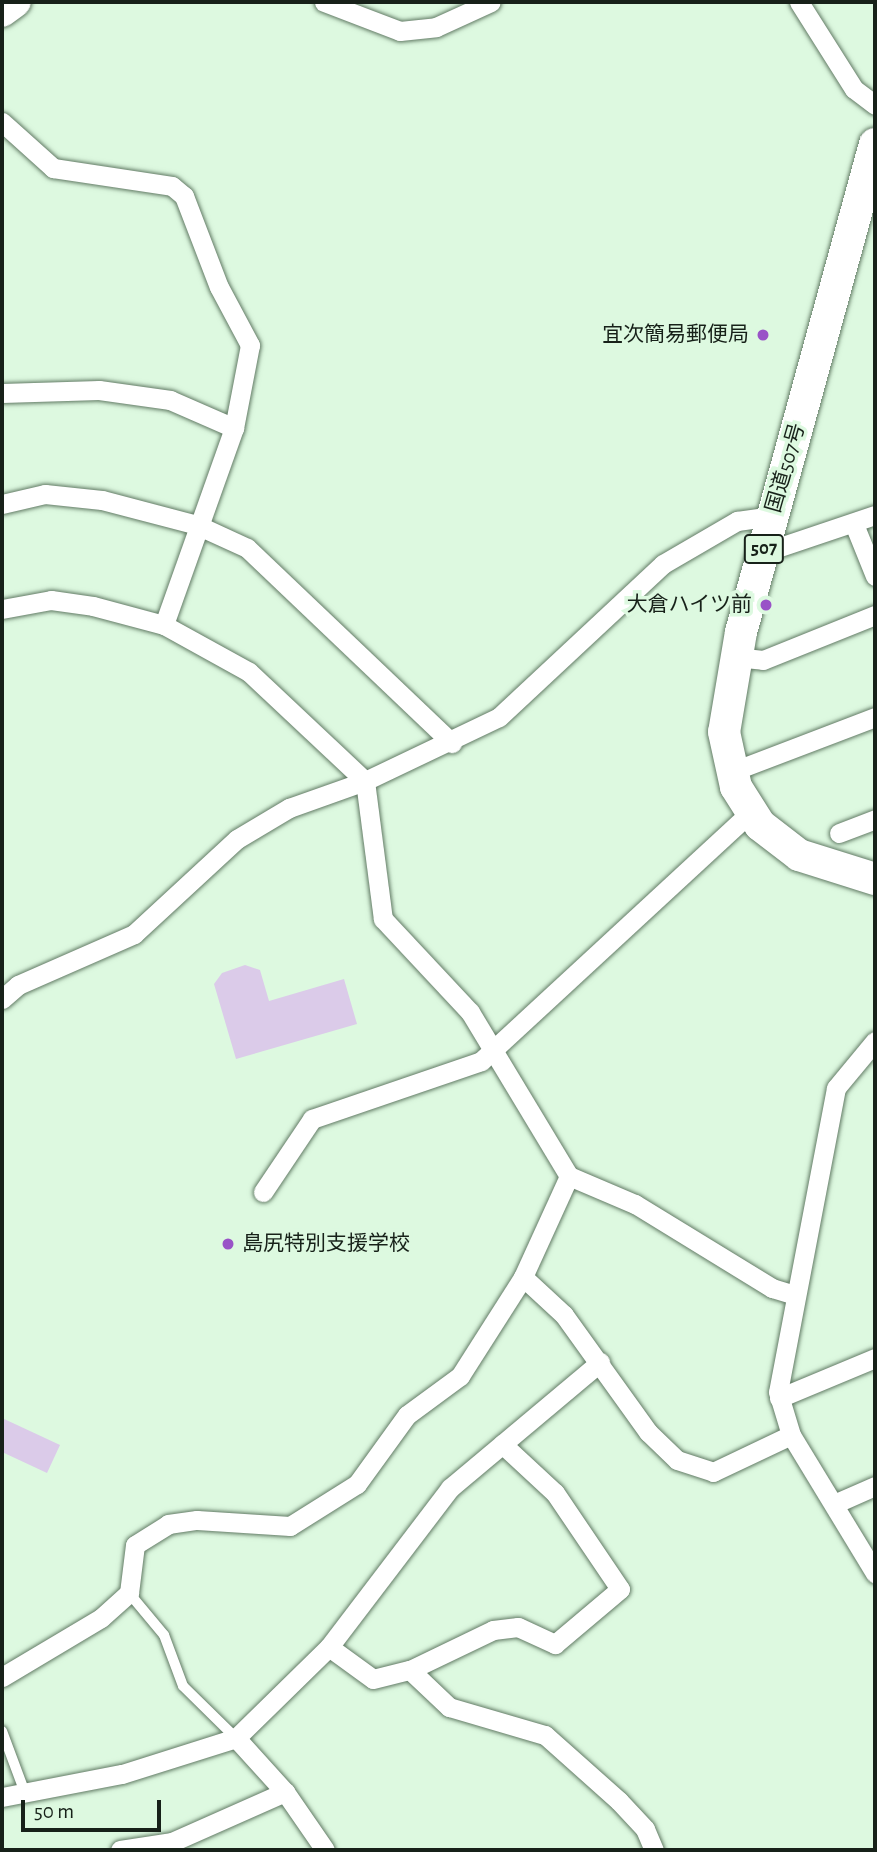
<!DOCTYPE html>
<meta charset="utf-8">
<style>
body{margin:0}
#map{position:relative;width:877px;height:1852px;overflow:hidden;background:#ddf9e0;font-family:"Alegreya Sans","Noto Sans JP",sans-serif}
div>[style]{position:absolute}
.building>*{inset:0;background:#dbcbe9}
.roads{filter:drop-shadow(0 0 2px #627b65) drop-shadow(0 0 2px #627b65)}
.service>*{height:10px;margin:-5px;padding:0 5px;transform-origin:5px;border-radius:5px;background:#fff}
.minor>*{height:19px;margin:-9.5px;padding:0 9.5px;transform-origin:9.5px;border-radius:9.5px;background:#fff}
.primary>*{height:30px;margin:-15px;padding:0 15px;transform-origin:15px;border-radius:15px;background:#fff}
.trunk>*{height:32px;margin:-16px;padding:0 16px;transform-origin:16px;border-radius:16px;background:#fff}
.dots>*{width:19px;height:19px;translate:-50% -50%;box-sizing:border-box;border:4px solid #ddf9e0;border-radius:50%}
span{translate:-50% -50%;white-space:nowrap;text-align:center;line-height:1.15;-webkit-text-stroke:7px #ddf9e0;paint-order:stroke}
.shield-label span{padding:2px 5px;background:#ddf9e0;border:2px solid;border-radius:5px;-webkit-text-stroke-width:0}
.shield-label{font-size:19px;color:#172119;font-weight:700}
.poi-label{font-size:21px;color:#172119}
.right{translate:-100% -50%;text-align:right}
.left{translate:0 -50%;text-align:left}
.street-label{font-size:21px;color:#172119}
.frame{position:absolute;inset:0;border:4px solid #172119;pointer-events:none}
.scale{position:absolute;left:21px;top:1800px;width:140px;height:32px;box-sizing:border-box;border:4px solid #172119;border-top:0;padding-left:9px;font-size:21px;line-height:24px;white-space:nowrap;color:#172119;-webkit-text-stroke:5px #ddf9e0;paint-order:stroke}
</style>
<div id="map">
<div class="building">
<i style="clip-path:polygon(245px 965px,260px 970px,269px 1001px,344px 979px,357px 1024px,236px 1059px,214px 984px,222px 973px)"></i>
<i style="clip-path:polygon(2px 1418px,60px 1445px,47px 1473px,2px 1452px)"></i>
</div>
<div class="roads">
<div class="service">
<i style="left:129px;top:1593px;width:55px;rotate:50.2deg"></i>
<i style="left:164px;top:1635px;width:54px;rotate:69.6deg"></i>
<i style="left:183px;top:1686px;width:74px;rotate:44.5deg"></i>
<i style="left:2px;top:1731px;width:66px;rotate:69.6deg"></i>
</div>
<div class="minor">
<i style="left:324px;top:2px;width:81px;rotate:20.9deg"></i>
<i style="left:400px;top:31px;width:36px;rotate:-6deg"></i>
<i style="left:436px;top:27px;width:60px;rotate:-24.4deg"></i>
<i style="left:799px;top:2px;width:103px;rotate:57.7deg"></i>
<i style="left:854px;top:89px;width:26px;rotate:37deg"></i>
<i style="left:2px;top:122px;width:69px;rotate:42deg"></i>
<i style="left:53px;top:168px;width:120px;rotate:8.6deg"></i>
<i style="left:172px;top:186px;width:16px;rotate:40deg"></i>
<i style="left:184px;top:196px;width:97px;rotate:69deg"></i>
<i style="left:219px;top:287px;width:66px;rotate:61.9deg"></i>
<i style="left:250px;top:345px;width:85px;rotate:100.9deg"></i>
<i style="left:2px;top:393px;width:97px;rotate:-1.8deg"></i>
<i style="left:99px;top:390px;width:72px;rotate:8deg"></i>
<i style="left:170px;top:400px;width:70px;rotate:23.6deg"></i>
<i style="left:234px;top:428px;width:209px;rotate:109.6deg"></i>
<i style="left:2px;top:504px;width:44px;rotate:-13.1deg"></i>
<i style="left:45px;top:494px;width:57px;rotate:6deg"></i>
<i style="left:102px;top:500px;width:98px;rotate:14.7deg"></i>
<i style="left:197px;top:525px;width:55px;rotate:24.7deg"></i>
<i style="left:247px;top:548px;width:283px;rotate:43.6deg"></i>
<i style="left:854px;top:524px;width:56px;rotate:68deg"></i>
<i style="left:762px;top:553px;width:119px;rotate:-18.6deg"></i>
<i style="left:2px;top:609px;width:50px;rotate:-10.4deg"></i>
<i style="left:51px;top:600px;width:42px;rotate:8.1deg"></i>
<i style="left:93px;top:606px;width:73px;rotate:15deg"></i>
<i style="left:164px;top:625px;width:97px;rotate:28.9deg"></i>
<i style="left:249px;top:672px;width:159px;rotate:43.2deg"></i>
<i style="left:365px;top:781px;width:139px;rotate:82.6deg"></i>
<i style="left:383px;top:919px;width:127px;rotate:46.9deg"></i>
<i style="left:470px;top:1012px;width:192px;rotate:58.9deg"></i>
<i style="left:569px;top:1176px;width:72px;rotate:23deg"></i>
<i style="left:635px;top:1204px;width:161px;rotate:31.5deg"></i>
<i style="left:772px;top:1288px;width:24px;rotate:17deg"></i>
<i style="left:735px;top:657px;width:28px;rotate:6deg"></i>
<i style="left:763px;top:660px;width:121px;rotate:-21.9deg"></i>
<i style="left:731px;top:772px;width:154px;rotate:-20.9deg"></i>
<i style="left:839px;top:833px;width:39px;rotate:-21deg"></i>
<i style="left:2px;top:999px;width:21px;rotate:-41deg"></i>
<i style="left:18px;top:985px;width:127px;rotate:-23.7deg"></i>
<i style="left:134px;top:934px;width:140px;rotate:-42.7deg"></i>
<i style="left:237px;top:839px;width:61px;rotate:-30.8deg"></i>
<i style="left:289px;top:808px;width:81px;rotate:-19.6deg"></i>
<i style="left:365px;top:781px;width:148px;rotate:-25.5deg"></i>
<i style="left:499px;top:717px;width:224px;rotate:-43deg"></i>
<i style="left:663px;top:564px;width:86px;rotate:-30.2deg"></i>
<i style="left:737px;top:521px;width:36px;rotate:-8deg"></i>
<i style="left:875px;top:1041px;width:61px;rotate:129.7deg"></i>
<i style="left:836px;top:1088px;width:309px;rotate:100.8deg"></i>
<i style="left:778px;top:1392px;width:45px;rotate:73.2deg"></i>
<i style="left:791px;top:1435px;width:162px;rotate:58.7deg"></i>
<i style="left:263px;top:1192px;width:88px;rotate:-56.1deg"></i>
<i style="left:312px;top:1119px;width:179px;rotate:-18.9deg"></i>
<i style="left:481px;top:1061px;width:366px;rotate:-42.7deg"></i>
<i style="left:523px;top:1277px;width:56px;rotate:42.8deg"></i>
<i style="left:564px;top:1315px;width:144px;rotate:54.3deg"></i>
<i style="left:648px;top:1432px;width:40px;rotate:44deg"></i>
<i style="left:677px;top:1460px;width:38px;rotate:18deg"></i>
<i style="left:713px;top:1472px;width:86px;rotate:-25.4deg"></i>
<i style="left:779px;top:1398px;width:104px;rotate:-22.6deg"></i>
<i style="left:834px;top:1504px;width:45px;rotate:-23.7deg"></i>
<i style="left:329px;top:1647px;width:54px;rotate:36deg"></i>
<i style="left:373px;top:1679px;width:38px;rotate:-14deg"></i>
<i style="left:410px;top:1670px;width:92px;rotate:-25.7deg"></i>
<i style="left:493px;top:1630px;width:25px;rotate:-7deg"></i>
<i style="left:518px;top:1627px;width:41px;rotate:24.7deg"></i>
<i style="left:555px;top:1644px;width:85px;rotate:-40.2deg"></i>
<i style="left:620px;top:1589px;width:116px;rotate:-124.1deg"></i>
<i style="left:555px;top:1493px;width:72px;rotate:-137.2deg"></i>
<i style="left:410px;top:1670px;width:54px;rotate:43.5deg"></i>
<i style="left:449px;top:1707px;width:100px;rotate:16.3deg"></i>
<i style="left:545px;top:1735px;width:99px;rotate:41.7deg"></i>
<i style="left:619px;top:1801px;width:38px;rotate:47deg"></i>
<i style="left:645px;top:1829px;width:23px;rotate:67deg"></i>
<i style="left:2px;top:1677px;width:115px;rotate:-30.8deg"></i>
<i style="left:101px;top:1618px;width:38px;rotate:-42deg"></i>
<i style="left:129px;top:1593px;width:48px;rotate:-82.9deg"></i>
<i style="left:135px;top:1545px;width:39px;rotate:-32deg"></i>
<i style="left:168px;top:1524px;width:29px;rotate:-8deg"></i>
<i style="left:197px;top:1520px;width:93px;rotate:3.7deg"></i>
<i style="left:290px;top:1526px;width:79px;rotate:-32.1deg"></i>
<i style="left:357px;top:1484px;width:85px;rotate:-54.1deg"></i>
<i style="left:407px;top:1415px;width:66px;rotate:-36.3deg"></i>
<i style="left:460px;top:1376px;width:117px;rotate:-57.5deg"></i>
<i style="left:523px;top:1277px;width:111px;rotate:-65.5deg"></i>
<i style="left:236px;top:1738px;width:73px;rotate:47.8deg"></i>
<i style="left:285px;top:1792px;width:70px;rotate:55.4deg"></i>
<i style="left:2px;top:1797px;width:122px;rotate:-10.9deg"></i>
<i style="left:122px;top:1774px;width:120px;rotate:-17.5deg"></i>
<i style="left:236px;top:1738px;width:130px;rotate:-44.4deg"></i>
<i style="left:329px;top:1647px;width:200px;rotate:-52.7deg"></i>
<i style="left:450px;top:1488px;width:196px;rotate:-40deg"></i>
<i style="left:120px;top:1850px;width:53px;rotate:-8.7deg"></i>
<i style="left:172px;top:1842px;width:124px;rotate:-23.9deg"></i>
</div>
<div class="primary">
<i style="left:2px;top:12px;width:17px;rotate:-36deg"></i>
</div>
<div class="trunk">
<i style="left:875px;top:144px;width:506px;rotate:105.35deg"></i>
<i style="left:741px;top:632px;width:101px;rotate:99.6deg"></i>
<i style="left:724px;top:732px;width:56px;rotate:77.7deg"></i>
<i style="left:736px;top:787px;width:45px;rotate:57.7deg"></i>
<i style="left:760px;top:825px;width:49px;rotate:37.6deg"></i>
<i style="left:799px;top:855px;width:80px;rotate:17.5deg"></i>
</div>
</div>
<div class="dots">
<i style="left:763px;top:335px;background:#9953c7"></i>
<i style="left:766px;top:605px;background:#9953c7"></i>
<i style="left:228px;top:1244px;background:#9953c7"></i>
</div>
<div class="shield-label">
<span style="left:764px;top:549px">507</span>
</div>
<div class="poi-label">
<span class="right" style="left:749px;top:335px">宜次簡易郵便局</span>
<span class="right" style="left:752px;top:605px">大倉ハイツ前</span>
<span class="left" style="left:242px;top:1244px">島尻特別支援学校</span>
</div>
<div class="street-label">
<span style="left:786px;top:468px;rotate:-74deg">国道507号</span>
</div>
<div class="frame"></div>
<div class="scale">50 m</div>
</div>
